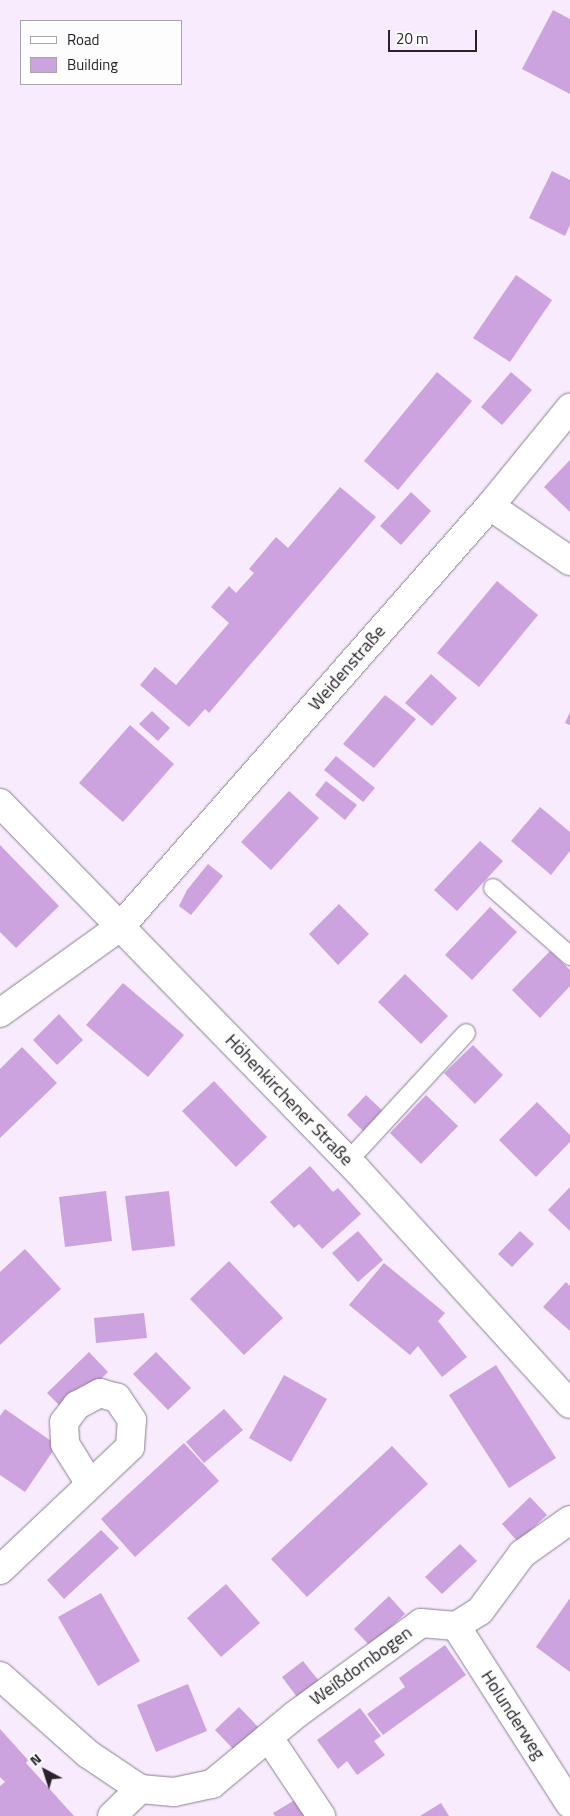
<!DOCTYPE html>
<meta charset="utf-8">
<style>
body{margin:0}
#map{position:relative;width:570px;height:1816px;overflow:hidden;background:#f7ebfd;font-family:"Titillium Web",sans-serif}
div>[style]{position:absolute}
.building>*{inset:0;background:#cca3de}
.roads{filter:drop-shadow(0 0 1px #8b8090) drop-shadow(0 0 1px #8b8090)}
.service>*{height:18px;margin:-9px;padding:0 9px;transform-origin:9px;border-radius:9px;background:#fff}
.minor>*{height:28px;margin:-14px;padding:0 14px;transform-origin:14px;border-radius:14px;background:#fff}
span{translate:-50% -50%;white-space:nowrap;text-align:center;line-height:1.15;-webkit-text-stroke:4.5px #fdfdfd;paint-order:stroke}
.street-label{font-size:18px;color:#28232a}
.legend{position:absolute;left:20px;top:20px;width:162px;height:65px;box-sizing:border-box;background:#fdfdfd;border:1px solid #a8a6a9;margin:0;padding:6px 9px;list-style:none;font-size:15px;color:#28232a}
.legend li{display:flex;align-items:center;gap:10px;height:25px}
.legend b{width:25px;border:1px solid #a8a6a9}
.north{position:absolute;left:20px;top:1746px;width:50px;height:50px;-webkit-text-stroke:4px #fdfdfd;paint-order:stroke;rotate:320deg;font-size:14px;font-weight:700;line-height:20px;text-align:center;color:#28232a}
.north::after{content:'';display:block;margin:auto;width:18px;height:22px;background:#28232a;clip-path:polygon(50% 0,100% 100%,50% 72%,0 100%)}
.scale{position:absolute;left:388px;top:30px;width:89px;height:22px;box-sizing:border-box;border:2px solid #28232a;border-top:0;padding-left:6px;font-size:15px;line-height:18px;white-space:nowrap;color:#28232a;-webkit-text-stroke:4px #fdfdfd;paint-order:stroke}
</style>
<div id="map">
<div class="building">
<i style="clip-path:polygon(553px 10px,570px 19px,570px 94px,522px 69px)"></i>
<i style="clip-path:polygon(552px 171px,570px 180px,570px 225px,565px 236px,529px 218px)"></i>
<i style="clip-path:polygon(516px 275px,552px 300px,510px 362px,473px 338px)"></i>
<i style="clip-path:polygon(437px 372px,472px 401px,398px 490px,364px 461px)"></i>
<i style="clip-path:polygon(511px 372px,532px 390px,502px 425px,481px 407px)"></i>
<i style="clip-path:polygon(570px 460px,570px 512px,544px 487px)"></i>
<i style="clip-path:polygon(340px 487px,376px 517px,209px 713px,205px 709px,189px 727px,140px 685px,155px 667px,176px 685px,229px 623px,211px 607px,229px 586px,236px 593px,254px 573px,249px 569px,276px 537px,288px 548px)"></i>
<i style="clip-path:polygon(411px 492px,431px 511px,401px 545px,380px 526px)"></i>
<i style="clip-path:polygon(497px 581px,538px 615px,479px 687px,437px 653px)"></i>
<i style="clip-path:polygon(431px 674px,457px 698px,432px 726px,405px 703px)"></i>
<i style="clip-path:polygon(385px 695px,416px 719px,374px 768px,343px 744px)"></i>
<i style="clip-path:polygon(152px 711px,170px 728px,158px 741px,139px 724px)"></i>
<i style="clip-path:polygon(570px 712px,570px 725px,565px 723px)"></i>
<i style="clip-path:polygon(130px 725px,174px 764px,123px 822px,79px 783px)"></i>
<i style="clip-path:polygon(336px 756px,375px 788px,363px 802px,324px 770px)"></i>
<i style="clip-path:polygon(326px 781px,357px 805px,345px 820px,315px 795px)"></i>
<i style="clip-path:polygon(289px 791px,319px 818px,271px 870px,241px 842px)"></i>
<i style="clip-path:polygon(540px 807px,570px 832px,570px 851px,551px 875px,511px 841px)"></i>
<i style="clip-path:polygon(480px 841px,503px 861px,457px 911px,434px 890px)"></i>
<i style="clip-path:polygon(0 845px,59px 906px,16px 948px,0 932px)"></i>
<i style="clip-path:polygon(208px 864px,223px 876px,191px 915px,179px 906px,187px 890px)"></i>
<i style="clip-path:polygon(339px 904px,369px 934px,338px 965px,309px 934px)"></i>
<i style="clip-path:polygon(490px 907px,517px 932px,472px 980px,445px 955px)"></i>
<i style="clip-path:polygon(550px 951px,570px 970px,570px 986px,540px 1018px,512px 990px)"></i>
<i style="clip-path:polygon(405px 974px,448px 1016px,421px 1044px,378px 1002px)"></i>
<i style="clip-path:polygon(123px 983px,184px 1035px,148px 1077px,86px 1025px)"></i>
<i style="clip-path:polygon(59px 1014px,83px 1040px,57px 1065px,33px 1040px)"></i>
<i style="clip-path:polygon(473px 1045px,503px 1075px,475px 1104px,444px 1073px)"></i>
<i style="clip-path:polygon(22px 1047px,57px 1083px,0 1138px,0 1069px)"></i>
<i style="clip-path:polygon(214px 1081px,267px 1137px,236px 1167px,182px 1111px)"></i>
<i style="clip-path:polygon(366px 1095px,387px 1115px,367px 1135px,347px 1115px)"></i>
<i style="clip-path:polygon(426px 1095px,458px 1126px,421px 1164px,390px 1133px)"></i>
<i style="clip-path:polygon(537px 1102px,570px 1135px,570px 1142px,536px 1177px,499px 1140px)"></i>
<i style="clip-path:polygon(310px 1166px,333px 1192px,338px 1188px,361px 1214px,322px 1249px,299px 1224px,294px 1228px,270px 1202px)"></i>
<i style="clip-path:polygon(570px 1187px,570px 1231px,548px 1210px)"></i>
<i style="clip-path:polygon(106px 1191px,112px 1241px,65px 1247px,59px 1197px)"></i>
<i style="clip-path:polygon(169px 1191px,175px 1246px,132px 1251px,125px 1196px)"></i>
<i style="clip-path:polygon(358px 1231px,383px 1260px,358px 1282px,332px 1253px)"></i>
<i style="clip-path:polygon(520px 1231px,534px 1244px,512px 1267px,498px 1254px)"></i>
<i style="clip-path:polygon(25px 1249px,61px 1289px,0 1345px,0 1272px)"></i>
<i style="clip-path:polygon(229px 1261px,283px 1318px,244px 1355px,190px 1299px)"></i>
<i style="clip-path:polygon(384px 1263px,445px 1313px,438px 1321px,467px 1357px,442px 1377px,418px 1346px,410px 1355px,349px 1305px)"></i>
<i style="clip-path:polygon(566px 1282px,570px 1286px,570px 1331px,543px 1307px)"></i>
<i style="clip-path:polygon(144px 1313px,147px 1338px,96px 1343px,94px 1318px)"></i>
<i style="clip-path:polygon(89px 1352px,108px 1372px,67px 1413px,47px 1393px)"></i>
<i style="clip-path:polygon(156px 1352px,191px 1388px,168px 1410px,133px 1374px)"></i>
<i style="clip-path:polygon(496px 1365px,556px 1458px,509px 1488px,449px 1395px)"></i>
<i style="clip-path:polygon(284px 1375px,327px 1399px,291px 1462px,249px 1438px)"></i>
<i style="clip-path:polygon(5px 1409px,57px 1445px,25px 1492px,0 1475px,0 1416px)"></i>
<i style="clip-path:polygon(224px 1409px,243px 1430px,204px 1463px,186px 1442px)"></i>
<i style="clip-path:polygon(184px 1443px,219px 1481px,135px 1557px,101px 1519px)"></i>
<i style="clip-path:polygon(392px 1446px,428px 1484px,307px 1597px,271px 1559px)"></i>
<i style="clip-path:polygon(530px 1497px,547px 1515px,518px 1542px,502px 1524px)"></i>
<i style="clip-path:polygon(101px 1530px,119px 1548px,64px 1599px,47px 1580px)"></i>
<i style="clip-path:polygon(460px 1544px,477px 1561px,442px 1594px,425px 1577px)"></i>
<i style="clip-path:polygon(226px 1584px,260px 1623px,221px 1657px,187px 1618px)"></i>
<i style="clip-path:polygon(101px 1593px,140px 1661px,98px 1686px,58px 1617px)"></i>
<i style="clip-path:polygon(389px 1596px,405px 1614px,370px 1646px,354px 1629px)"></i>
<i style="clip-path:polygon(570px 1598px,570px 1672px,536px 1647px)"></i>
<i style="clip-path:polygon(445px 1645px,466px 1675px,383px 1735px,367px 1714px,405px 1687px,399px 1678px)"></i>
<i style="clip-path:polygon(303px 1661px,319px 1681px,297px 1697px,282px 1677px)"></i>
<i style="clip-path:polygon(188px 1684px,207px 1731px,156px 1752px,137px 1705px)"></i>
<i style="clip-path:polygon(239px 1707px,260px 1729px,236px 1752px,215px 1730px)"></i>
<i style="clip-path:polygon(360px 1708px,381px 1736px,374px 1741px,385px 1755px,357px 1775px,347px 1761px,338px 1769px,317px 1740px)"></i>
<i style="clip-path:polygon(0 1729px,28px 1760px,26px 1763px,74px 1816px,0 1816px,0 1786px,5px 1782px,0 1777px)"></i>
<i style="clip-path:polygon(300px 1797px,313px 1816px,275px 1816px,273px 1813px)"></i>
<i style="clip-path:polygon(441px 1803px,449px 1816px,420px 1816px)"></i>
</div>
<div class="roads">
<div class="service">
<i style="left:493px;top:888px;width:103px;rotate:41.4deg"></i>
<i style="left:348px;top:1161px;width:174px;rotate:-47.3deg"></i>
</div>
<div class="minor">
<i style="left:490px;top:506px;width:97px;rotate:34.5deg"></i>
<i style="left:0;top:803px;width:512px;rotate:45.79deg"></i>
<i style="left:357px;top:1170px;width:316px;rotate:47.7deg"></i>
<i style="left:0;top:1013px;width:149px;rotate:-35.7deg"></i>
<i style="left:121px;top:926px;width:559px;rotate:-48.7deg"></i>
<i style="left:490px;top:506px;width:127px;rotate:-50.8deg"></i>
<i style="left:0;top:1570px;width:179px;rotate:-43.4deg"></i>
<i style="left:130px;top:1447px;width:27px;rotate:-86deg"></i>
<i style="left:132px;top:1420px;width:27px;rotate:-124deg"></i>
<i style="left:117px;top:1398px;width:18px;rotate:-164deg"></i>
<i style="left:100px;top:1393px;width:26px;rotate:152deg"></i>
<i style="left:77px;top:1405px;width:21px;rotate:127deg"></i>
<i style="left:64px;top:1422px;width:22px;rotate:87deg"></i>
<i style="left:65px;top:1444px;width:47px;rotate:58deg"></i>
<i style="left:456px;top:1626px;width:211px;rotate:57.4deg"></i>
<i style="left:0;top:1676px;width:118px;rotate:41.6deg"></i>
<i style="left:88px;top:1754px;width:63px;rotate:33.9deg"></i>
<i style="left:140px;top:1789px;width:34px;rotate:5deg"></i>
<i style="left:174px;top:1792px;width:39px;rotate:-12deg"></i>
<i style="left:212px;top:1784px;width:108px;rotate:-39.7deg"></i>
<i style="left:295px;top:1715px;width:156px;rotate:-36.1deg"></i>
<i style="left:421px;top:1623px;width:35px;rotate:5deg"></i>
<i style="left:456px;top:1626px;width:28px;rotate:-32deg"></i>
<i style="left:480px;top:1611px;width:71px;rotate:-53.6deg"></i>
<i style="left:522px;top:1554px;width:59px;rotate:-35.3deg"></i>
<i style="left:269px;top:1738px;width:94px;rotate:56.3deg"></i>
<i style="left:112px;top:1816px;width:39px;rotate:-44deg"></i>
</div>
</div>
<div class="street-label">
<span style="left:347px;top:668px;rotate:-49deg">Weidenstraße</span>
<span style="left:289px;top:1100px;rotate:46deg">Höhenkirchener Straße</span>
<span style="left:361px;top:1666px;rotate:-36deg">Weißdornbogen</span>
<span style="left:513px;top:1715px;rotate:57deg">Holunderweg</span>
</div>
<ul class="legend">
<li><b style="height:6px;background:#fff"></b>Road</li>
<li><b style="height:14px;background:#cca3de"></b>Building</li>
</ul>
<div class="north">N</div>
<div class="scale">20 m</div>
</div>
